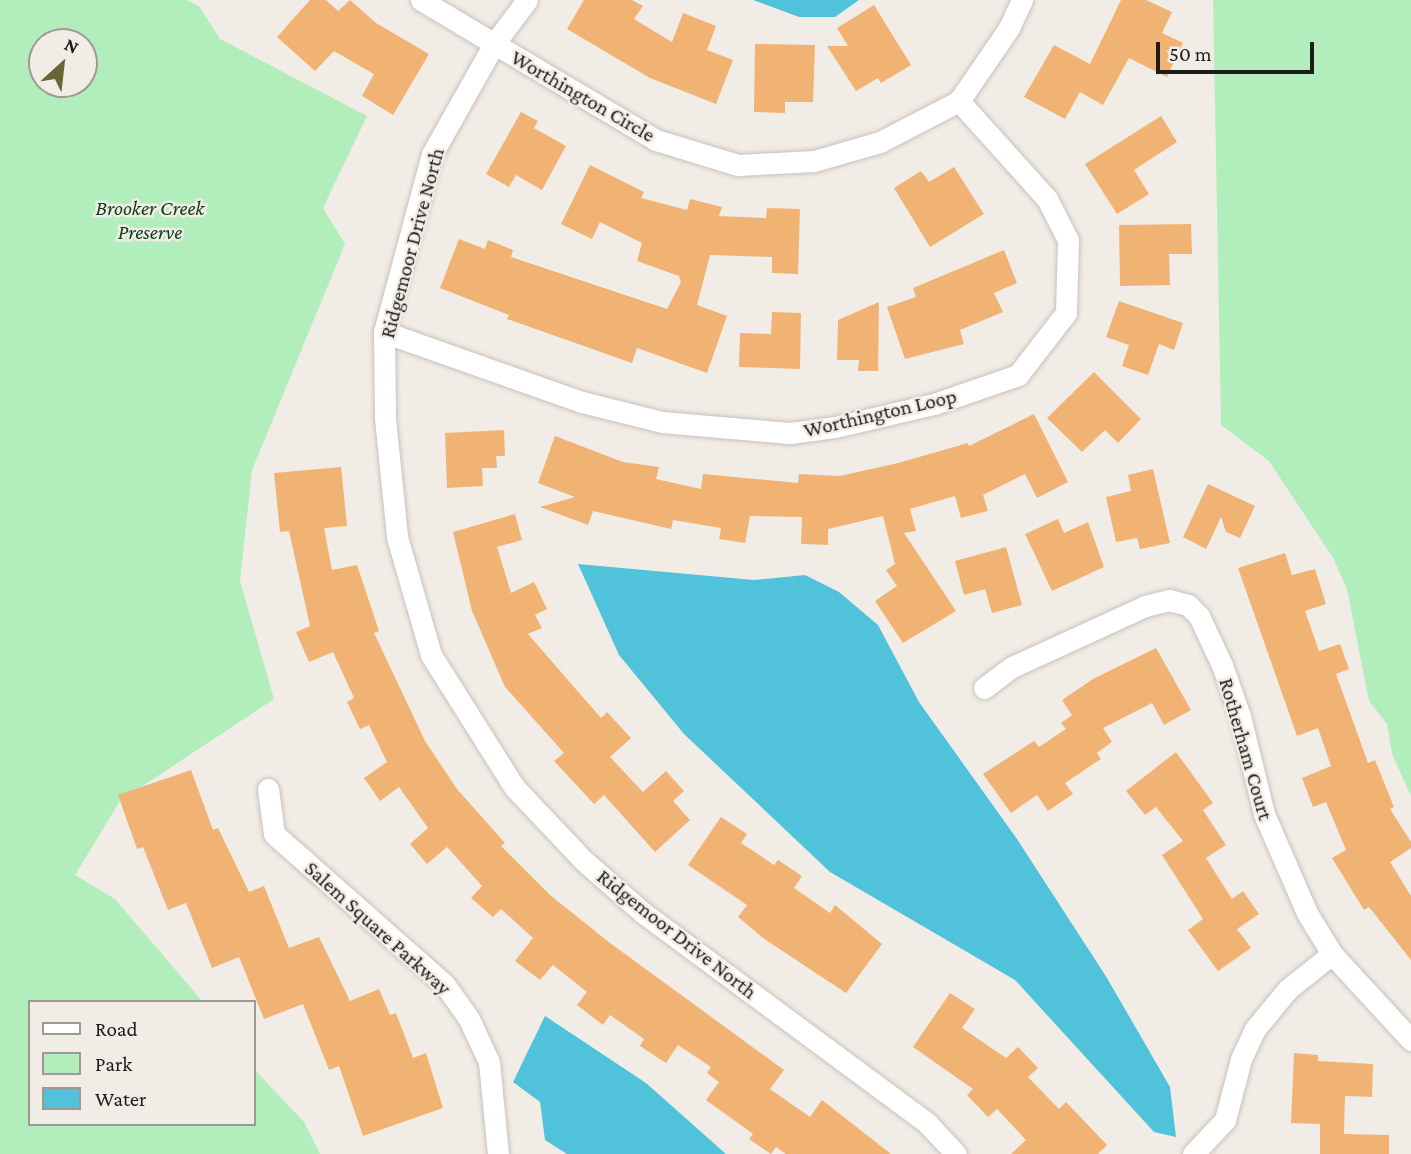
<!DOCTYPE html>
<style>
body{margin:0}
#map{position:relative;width:1411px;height:1154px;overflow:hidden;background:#f2ece6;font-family:"Crimson Pro",serif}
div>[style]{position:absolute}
.green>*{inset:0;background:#b2eebc}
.water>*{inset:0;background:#50c3db}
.building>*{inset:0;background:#f1b374}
.roads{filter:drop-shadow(0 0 2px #c8c1bc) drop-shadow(0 0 2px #c8c1bc)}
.minor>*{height:21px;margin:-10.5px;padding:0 10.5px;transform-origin:10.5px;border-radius:10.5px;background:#fff}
span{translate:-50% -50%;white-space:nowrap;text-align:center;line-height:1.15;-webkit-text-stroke:5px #f2ece6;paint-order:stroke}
.street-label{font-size:21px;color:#1e1c1a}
.park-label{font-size:21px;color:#0b401b;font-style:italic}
.legend{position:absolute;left:28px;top:1000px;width:228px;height:126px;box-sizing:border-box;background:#f2ece6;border:2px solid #9d9994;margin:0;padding:9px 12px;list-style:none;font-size:21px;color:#1e1c1a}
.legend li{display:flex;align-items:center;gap:14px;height:35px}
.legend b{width:35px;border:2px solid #9d9994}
.north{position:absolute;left:28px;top:28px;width:70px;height:70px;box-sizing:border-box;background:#f2ece6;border:2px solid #9d9994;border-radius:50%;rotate:27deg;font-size:19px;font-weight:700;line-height:28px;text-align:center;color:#1e1c1a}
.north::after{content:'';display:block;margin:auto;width:24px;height:32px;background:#696633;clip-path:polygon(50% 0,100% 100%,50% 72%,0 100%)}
.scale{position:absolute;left:1156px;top:42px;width:158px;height:32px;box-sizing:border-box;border:4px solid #1e1c1a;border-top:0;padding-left:9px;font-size:21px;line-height:24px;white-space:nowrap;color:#1e1c1a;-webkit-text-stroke:5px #f2ece6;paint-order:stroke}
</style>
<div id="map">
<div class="green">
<i style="clip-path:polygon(evenodd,0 0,187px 0,199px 6px,220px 39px,367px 116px,323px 208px,345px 244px,252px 470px,240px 581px,274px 699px,120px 801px,75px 875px,115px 899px,203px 1002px,30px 1002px,30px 1124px,254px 1124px,254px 1069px,304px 1122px,320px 1154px,0 1154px,0 0,42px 42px,84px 42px,84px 84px,42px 84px,42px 42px)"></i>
<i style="clip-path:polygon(1213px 0,1411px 0,1411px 796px,1392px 754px,1387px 724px,1369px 701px,1347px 589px,1333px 558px,1269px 461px,1221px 425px)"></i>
</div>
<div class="water">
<i style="clip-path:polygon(753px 0,859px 0,835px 17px,799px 17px)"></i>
<i style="clip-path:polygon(578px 564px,754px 580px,805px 575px,839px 592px,878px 625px,919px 702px,1017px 839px,1107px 978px,1170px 1087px,1176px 1137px,1154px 1132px,1015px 980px,830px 872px,684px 734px,619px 655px)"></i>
<i style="clip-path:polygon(545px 1016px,646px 1083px,726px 1154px,567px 1154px,545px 1140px,540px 1102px,513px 1082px)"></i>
</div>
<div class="building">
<i style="clip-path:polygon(310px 0,326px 0,338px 11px,350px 0,376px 23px,429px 54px,393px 115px,362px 96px,374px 74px,334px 51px,315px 71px,277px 37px)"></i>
<i style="clip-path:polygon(584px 0,632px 0,643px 6px,634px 19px,672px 42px,683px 13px,716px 26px,707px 50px,733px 60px,716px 104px,650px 78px,567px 29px)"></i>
<i style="clip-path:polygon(1121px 0,1146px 0,1172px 12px,1162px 33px,1183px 43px,1167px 77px,1129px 58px,1103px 105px,1080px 92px,1065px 119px,1024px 97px,1054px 45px,1090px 64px)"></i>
<i style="clip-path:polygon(874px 5px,911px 65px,881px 83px,878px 78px,856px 91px,827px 46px,848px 46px,837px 28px)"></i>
<i style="clip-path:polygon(755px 44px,815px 45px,813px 102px,785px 102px,785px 113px,754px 112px)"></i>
<i style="clip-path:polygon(521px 112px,538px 121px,534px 128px,566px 146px,542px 190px,516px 175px,509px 187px,486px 174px)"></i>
<i style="clip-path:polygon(1161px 116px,1177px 142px,1134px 170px,1149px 194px,1117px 214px,1085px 164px)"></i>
<i style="clip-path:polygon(590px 165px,644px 192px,641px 198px,687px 210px,690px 199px,722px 207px,719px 216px,766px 218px,767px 208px,800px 209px,798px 274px,772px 273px,772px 257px,710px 255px,697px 305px,727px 316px,707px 373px,637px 348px,632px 363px,507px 319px,509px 315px,440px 288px,459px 239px,485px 249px,488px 240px,513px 250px,511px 257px,667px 309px,681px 282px,679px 276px,637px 261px,642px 243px,600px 222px,592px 239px,561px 224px)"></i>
<i style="clip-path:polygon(954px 167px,984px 214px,930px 247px,894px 188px,921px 171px,929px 182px)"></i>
<i style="clip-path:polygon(1191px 224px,1192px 254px,1169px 254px,1170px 285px,1120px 286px,1119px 225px)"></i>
<i style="clip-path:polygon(1004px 250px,1017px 283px,994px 293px,1003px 312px,960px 330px,964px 344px,905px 359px,887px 307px,916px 297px,913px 288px)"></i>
<i style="clip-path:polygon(1119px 301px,1183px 323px,1174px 350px,1159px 344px,1148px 375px,1122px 366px,1129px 345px,1106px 337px)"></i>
<i style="clip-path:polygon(879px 302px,878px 371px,858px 371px,859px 360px,837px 360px,838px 320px)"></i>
<i style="clip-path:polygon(772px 312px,801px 313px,800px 369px,739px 367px,740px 333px,771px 334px)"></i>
<i style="clip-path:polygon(1094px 372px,1141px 419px,1118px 443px,1105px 430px,1082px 452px,1047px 418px)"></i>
<i style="clip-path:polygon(1034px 414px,1068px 482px,1037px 498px,1025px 474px,983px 495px,988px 511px,961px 518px,955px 496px,910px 509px,916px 531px,904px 533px,956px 611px,903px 643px,875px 601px,897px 586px,886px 570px,895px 564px,883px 516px,828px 529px,828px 545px,801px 544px,802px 517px,750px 516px,745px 543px,719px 539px,721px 528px,673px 520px,671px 529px,593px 511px,588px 525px,540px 507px,575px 497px,538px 483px,555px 436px,623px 462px,659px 467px,656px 479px,701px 489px,703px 474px,798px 483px,799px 474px,840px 476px,898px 463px,968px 443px,969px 446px)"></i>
<i style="clip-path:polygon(504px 430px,505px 456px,496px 456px,497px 468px,482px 468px,483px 486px,447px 488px,445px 433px)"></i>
<i style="clip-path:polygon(341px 467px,347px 526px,324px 528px,332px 570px,357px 565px,379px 631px,374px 633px,425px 741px,457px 789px,505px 843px,501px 846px,550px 895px,610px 943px,784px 1070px,770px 1089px,810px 1117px,822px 1100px,891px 1154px,786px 1154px,776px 1147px,771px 1154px,749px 1139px,753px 1134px,706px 1100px,719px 1082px,707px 1073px,711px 1067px,678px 1045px,666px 1063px,640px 1046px,644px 1039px,610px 1015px,603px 1025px,577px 1005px,587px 992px,553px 965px,540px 980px,515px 961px,533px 938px,501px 909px,493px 917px,471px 898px,482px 886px,447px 847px,427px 864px,410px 844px,428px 828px,399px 787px,380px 801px,364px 778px,387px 762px,369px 725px,360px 729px,347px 702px,354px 698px,333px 652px,309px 662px,296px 632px,310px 626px,289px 531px,280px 532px,274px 473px)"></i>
<i style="clip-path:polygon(1153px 469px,1170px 543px,1140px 549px,1137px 538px,1116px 542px,1106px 497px,1131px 491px,1128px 475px)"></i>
<i style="clip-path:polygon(1208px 484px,1255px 506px,1240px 538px,1226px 532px,1221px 517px,1206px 549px,1183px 537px)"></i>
<i style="clip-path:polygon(515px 514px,522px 540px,497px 547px,511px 593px,534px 582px,547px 609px,535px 615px,542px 628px,528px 634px,601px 718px,607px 712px,631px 738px,610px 757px,643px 792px,666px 771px,684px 791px,673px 801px,690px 820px,655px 852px,604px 795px,594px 804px,554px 761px,564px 753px,505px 687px,472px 611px,453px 532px)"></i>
<i style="clip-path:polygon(1058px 519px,1064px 533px,1088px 522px,1104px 567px,1052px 591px,1025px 534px)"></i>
<i style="clip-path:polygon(1006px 547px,1022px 605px,992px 613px,985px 589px,964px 595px,955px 561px)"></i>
<i style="clip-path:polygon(1285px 553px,1292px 575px,1315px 569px,1326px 604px,1305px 611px,1319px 651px,1340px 644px,1349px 669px,1336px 674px,1368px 763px,1375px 760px,1394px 807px,1390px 809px,1411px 842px,1411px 848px,1390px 862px,1411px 896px,1411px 960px,1369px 907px,1364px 910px,1332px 858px,1346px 850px,1326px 802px,1313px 807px,1302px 778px,1331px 766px,1318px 728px,1297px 736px,1238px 568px)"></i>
<i style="clip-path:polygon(1156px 648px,1191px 710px,1164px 725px,1152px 703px,1103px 728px,1112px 742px,1097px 753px,1101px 759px,1065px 783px,1073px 794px,1048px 811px,1037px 795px,1011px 813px,983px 774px,1034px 741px,1039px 747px,1066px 729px,1061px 723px,1072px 715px,1062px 700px,1093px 679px)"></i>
<i style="clip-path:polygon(1176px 752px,1213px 803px,1203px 810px,1226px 845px,1206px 858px,1232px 899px,1243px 891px,1259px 914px,1237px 929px,1251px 948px,1218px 971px,1188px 930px,1203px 919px,1162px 855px,1183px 841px,1156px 807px,1145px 815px,1126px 791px)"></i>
<i style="clip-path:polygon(191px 770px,213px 830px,218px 828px,249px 892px,264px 886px,289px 948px,319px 937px,350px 1001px,379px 989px,390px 1015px,396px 1013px,413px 1058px,426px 1053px,443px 1108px,363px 1136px,339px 1066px,329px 1070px,303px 1004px,264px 1019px,239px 957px,212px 968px,186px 903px,168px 910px,143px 847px,137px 849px,118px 795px)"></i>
<i style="clip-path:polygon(721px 817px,747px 834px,741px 843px,774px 865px,778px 860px,802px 876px,794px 888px,830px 913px,835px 905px,882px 944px,846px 993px,763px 938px,738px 917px,747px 905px,688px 865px)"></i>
<i style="clip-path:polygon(950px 993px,975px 1009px,962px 1028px,1006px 1058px,1018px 1047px,1038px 1068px,1028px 1077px,1059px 1109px,1066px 1102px,1107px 1145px,1098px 1154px,1011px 1154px,1026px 1140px,997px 1109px,988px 1117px,967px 1095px,973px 1089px,913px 1047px)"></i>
<i style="clip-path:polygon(1294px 1053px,1318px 1055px,1318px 1061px,1373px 1064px,1372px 1097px,1345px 1096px,1344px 1134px,1389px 1135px,1389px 1154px,1320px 1154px,1320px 1124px,1291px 1123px)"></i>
</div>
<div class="roads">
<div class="minor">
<i style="left:421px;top:0;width:274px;rotate:30.8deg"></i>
<i style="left:656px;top:140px;width:86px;rotate:17deg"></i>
<i style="left:738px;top:165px;width:76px;rotate:-3deg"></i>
<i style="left:814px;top:161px;width:69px;rotate:-16.1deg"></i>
<i style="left:880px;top:142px;width:89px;rotate:-27.4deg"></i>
<i style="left:959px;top:101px;width:88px;rotate:-55.6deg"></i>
<i style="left:1009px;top:28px;width:31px;rotate:-65deg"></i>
<i style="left:527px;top:0;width:55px;rotate:126.9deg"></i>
<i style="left:494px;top:44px;width:126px;rotate:119.4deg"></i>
<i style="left:432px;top:154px;width:184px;rotate:105.1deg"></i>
<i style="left:384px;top:332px;width:86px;rotate:89.3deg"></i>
<i style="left:385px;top:418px;width:120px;rotate:84.2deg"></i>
<i style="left:397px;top:537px;width:123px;rotate:73.9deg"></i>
<i style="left:431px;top:655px;width:156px;rotate:57.8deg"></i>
<i style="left:514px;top:787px;width:100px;rotate:46.6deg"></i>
<i style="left:583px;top:860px;width:79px;rotate:41.4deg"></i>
<i style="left:642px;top:912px;width:355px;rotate:36.5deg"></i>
<i style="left:927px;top:1123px;width:42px;rotate:46.9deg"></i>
<i style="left:384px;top:332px;width:210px;rotate:19.5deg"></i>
<i style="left:582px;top:402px;width:82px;rotate:14deg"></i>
<i style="left:662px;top:422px;width:128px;rotate:4.9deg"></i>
<i style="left:790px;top:433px;width:45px;rotate:-7.6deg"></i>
<i style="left:835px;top:427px;width:102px;rotate:-13.1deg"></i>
<i style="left:934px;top:404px;width:89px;rotate:-19deg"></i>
<i style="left:1018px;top:375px;width:78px;rotate:-52.3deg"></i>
<i style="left:1066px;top:313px;width:73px;rotate:-88.4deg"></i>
<i style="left:1068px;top:240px;width:46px;rotate:-117.1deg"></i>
<i style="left:1047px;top:199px;width:132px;rotate:-131.9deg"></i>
<i style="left:984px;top:688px;width:35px;rotate:-37deg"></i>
<i style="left:1012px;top:667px;width:146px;rotate:-24.6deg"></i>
<i style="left:1145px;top:606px;width:25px;rotate:-14deg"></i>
<i style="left:1169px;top:600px;width:20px;rotate:15deg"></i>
<i style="left:1188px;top:605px;width:16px;rotate:45deg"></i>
<i style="left:1199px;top:616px;width:54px;rotate:64.9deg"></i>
<i style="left:1222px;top:665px;width:54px;rotate:70.6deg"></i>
<i style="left:1240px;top:716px;width:101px;rotate:76.2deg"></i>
<i style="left:1264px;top:814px;width:108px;rotate:66.5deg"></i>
<i style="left:1307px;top:913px;width:48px;rotate:58.6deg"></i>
<i style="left:1332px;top:954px;width:117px;rotate:47.4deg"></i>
<i style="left:268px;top:789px;width:45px;rotate:82.4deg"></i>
<i style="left:274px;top:834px;width:228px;rotate:41.4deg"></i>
<i style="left:445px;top:985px;width:42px;rotate:54.8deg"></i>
<i style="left:469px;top:1019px;width:47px;rotate:65.1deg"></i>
<i style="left:489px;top:1062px;width:92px;rotate:84.4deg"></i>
<i style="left:1193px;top:1154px;width:47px;rotate:-46.7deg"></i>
<i style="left:1225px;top:1120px;width:63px;rotate:-75.3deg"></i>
<i style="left:1241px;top:1059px;width:33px;rotate:-65deg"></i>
<i style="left:1255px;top:1029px;width:52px;rotate:-50.5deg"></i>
<i style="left:1288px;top:989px;width:56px;rotate:-38.5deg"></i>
</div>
</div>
<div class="street-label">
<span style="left:583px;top:96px;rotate:30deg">Worthington Circle</span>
<span style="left:412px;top:243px;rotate:-75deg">Ridgemoor Drive North</span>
<span style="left:880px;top:413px;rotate:-13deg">Worthington Loop</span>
<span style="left:1246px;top:749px;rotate:74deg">Rotherham Court</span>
<span style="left:378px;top:928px;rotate:42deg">Salem Square Parkway</span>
<span style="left:677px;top:934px;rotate:38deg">Ridgemoor Drive North</span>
</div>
<div class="park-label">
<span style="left:150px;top:220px">Brooker Creek<br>Preserve</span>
</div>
<ul class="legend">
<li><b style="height:9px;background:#fff"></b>Road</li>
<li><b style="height:19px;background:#b2eebc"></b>Park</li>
<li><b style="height:19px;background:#50c3db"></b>Water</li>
</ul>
<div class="north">N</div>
<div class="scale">50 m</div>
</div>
